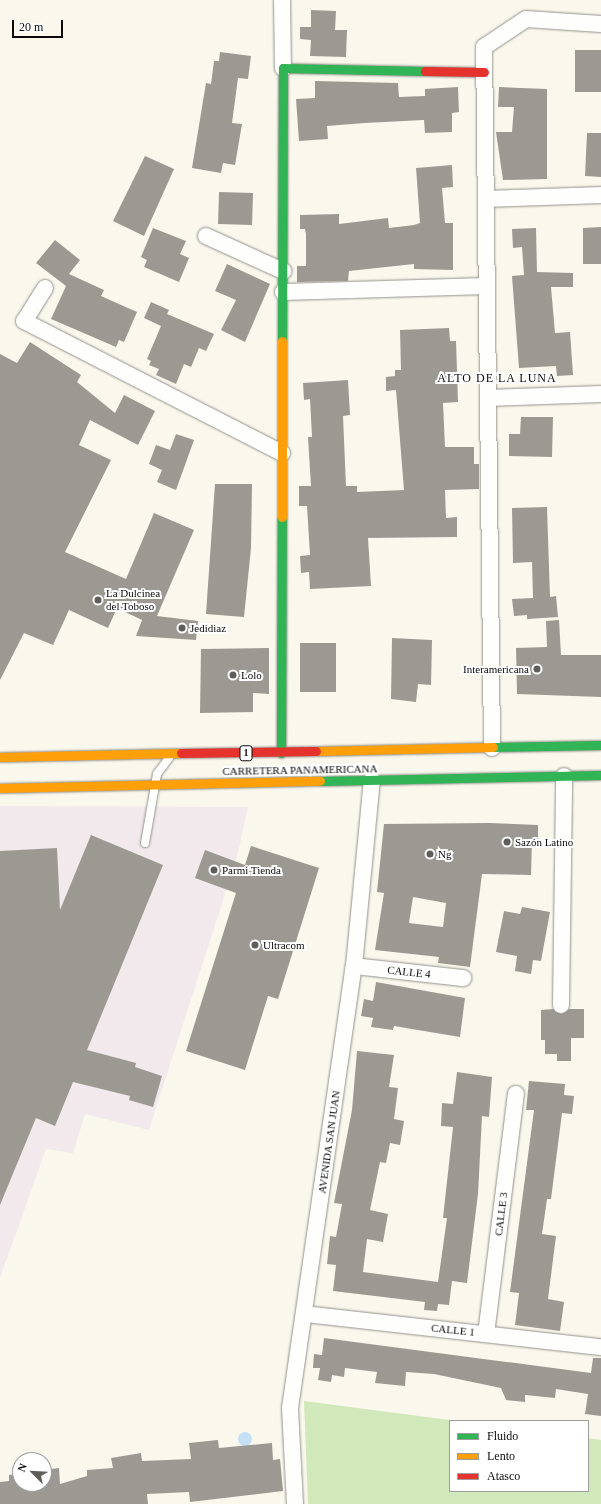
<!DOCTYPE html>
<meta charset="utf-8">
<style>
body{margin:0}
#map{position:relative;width:601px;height:1504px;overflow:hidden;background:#faf8ed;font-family:Georgia,serif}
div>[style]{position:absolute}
.industrial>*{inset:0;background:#f1e9eb}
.forest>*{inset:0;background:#d0e8ba}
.water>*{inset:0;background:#c3e0f5}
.round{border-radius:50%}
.building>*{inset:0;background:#9c9993}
.roads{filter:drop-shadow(0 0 1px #92918c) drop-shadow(0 0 1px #92918c)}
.lane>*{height:8px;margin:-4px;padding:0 4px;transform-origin:4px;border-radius:4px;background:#fefefc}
.street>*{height:16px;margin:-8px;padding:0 8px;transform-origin:8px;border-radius:8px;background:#fefefc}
.fast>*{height:9px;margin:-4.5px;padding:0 4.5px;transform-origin:4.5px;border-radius:4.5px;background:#30b455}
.slow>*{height:9px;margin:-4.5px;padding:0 4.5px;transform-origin:4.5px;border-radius:4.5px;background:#ff9f0a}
.jam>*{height:9px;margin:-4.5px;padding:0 4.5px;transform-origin:4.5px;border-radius:4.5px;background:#e5322d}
.dots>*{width:11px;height:11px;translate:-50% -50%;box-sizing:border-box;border:2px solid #fff;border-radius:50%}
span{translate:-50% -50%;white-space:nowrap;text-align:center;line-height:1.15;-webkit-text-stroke:4px #fff;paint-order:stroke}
.shield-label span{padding:1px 3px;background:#fff;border:1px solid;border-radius:3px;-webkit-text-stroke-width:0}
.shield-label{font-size:10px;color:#0a0a0a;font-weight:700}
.poi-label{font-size:11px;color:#0a0a0a}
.left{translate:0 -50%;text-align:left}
.right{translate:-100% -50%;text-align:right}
.street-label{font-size:11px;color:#0a0a0a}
.neighbourhood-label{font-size:12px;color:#0a0a0a;letter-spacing:1px}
.legend{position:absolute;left:449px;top:1420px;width:140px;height:72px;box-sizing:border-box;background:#fff;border:1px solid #9d9d9d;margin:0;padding:5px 7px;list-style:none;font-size:12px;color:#0a0a0a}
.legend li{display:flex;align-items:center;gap:8px;height:20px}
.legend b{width:20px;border:1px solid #9d9d9d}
.north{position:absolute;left:12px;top:1452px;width:40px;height:40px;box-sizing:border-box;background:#fff;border:1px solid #9d9d9d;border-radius:50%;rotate:294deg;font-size:11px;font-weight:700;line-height:16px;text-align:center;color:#0a0a0a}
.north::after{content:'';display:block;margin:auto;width:14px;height:18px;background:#5e5d59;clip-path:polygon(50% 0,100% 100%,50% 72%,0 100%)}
.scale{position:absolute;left:12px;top:20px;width:51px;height:18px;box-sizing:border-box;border:2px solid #0a0a0a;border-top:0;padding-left:5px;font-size:12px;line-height:14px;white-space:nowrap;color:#0a0a0a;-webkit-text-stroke:3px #fff;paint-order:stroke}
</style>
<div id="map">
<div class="industrial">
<i style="clip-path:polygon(0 806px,248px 807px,237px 857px,149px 1130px,85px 1114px,73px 1153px,46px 1149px,0 1278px)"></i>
</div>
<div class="forest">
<i style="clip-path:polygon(304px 1401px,457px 1421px,450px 1421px,450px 1491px,588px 1491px,588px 1438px,601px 1440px,601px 1504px,308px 1504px)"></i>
</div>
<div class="water">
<i class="round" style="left:238px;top:1432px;width:14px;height:14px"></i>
</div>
<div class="building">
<i style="clip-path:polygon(311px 10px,336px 11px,335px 30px,347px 30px,346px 57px,310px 56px,311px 40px,300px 39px,300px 27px,311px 27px)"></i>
<i style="clip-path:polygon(575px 50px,601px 50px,601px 92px,575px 92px)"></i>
<i style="clip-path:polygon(220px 52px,251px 56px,248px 79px,238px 78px,232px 123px,242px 124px,235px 165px,223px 163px,221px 173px,192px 168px,206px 83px,211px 84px,214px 61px,219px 61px)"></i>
<i style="clip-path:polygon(315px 81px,398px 83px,399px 97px,425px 96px,425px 89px,458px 87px,459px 112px,452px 113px,452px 132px,425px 133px,424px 120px,365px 123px,327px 126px,328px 139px,299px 141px,296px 99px,315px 98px)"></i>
<i style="clip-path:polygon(499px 87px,547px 89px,547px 179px,503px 180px,496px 132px,512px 132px,514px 107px,498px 107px)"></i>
<i style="clip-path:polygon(587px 133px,601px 133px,601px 177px,585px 176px)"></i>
<i style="clip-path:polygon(145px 156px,174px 169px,144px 236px,113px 221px)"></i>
<i style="clip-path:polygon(452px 165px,453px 187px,442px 188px,445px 223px,453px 223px,453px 270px,414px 269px,414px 264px,349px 271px,348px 281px,297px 282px,297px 266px,306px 266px,306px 234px,305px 229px,300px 229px,300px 215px,339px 214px,339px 224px,388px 218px,389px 228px,414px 225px,420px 223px,416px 168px)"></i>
<i style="clip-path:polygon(219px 192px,253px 193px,252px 225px,218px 224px)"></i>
<i style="clip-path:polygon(601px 227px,601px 264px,583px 264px,583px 228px)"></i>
<i style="clip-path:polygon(153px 228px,186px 241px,180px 254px,189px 258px,179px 282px,144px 267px,147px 260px,141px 257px)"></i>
<i style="clip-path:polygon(536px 228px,537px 272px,573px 273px,573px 287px,551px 287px,555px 333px,570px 332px,573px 375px,557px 376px,556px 366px,519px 368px,512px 276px,524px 275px,522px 247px,513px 248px,512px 229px)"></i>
<i style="clip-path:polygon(55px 240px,80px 260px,69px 274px,104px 290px,101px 296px,137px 312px,124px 342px,119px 340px,116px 347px,51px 319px,66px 286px,36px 263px)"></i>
<i style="clip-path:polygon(227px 264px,270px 284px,245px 342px,221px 330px,236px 300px,215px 291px)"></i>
<i style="clip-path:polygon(151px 302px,169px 310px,167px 314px,214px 334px,206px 351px,199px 348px,191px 367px,184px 364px,176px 384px,156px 375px,159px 369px,149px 365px,151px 361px,147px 359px,161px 326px,144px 318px)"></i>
<i style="clip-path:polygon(449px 328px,450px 341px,456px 341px,458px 402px,443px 403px,445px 447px,474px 447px,474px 464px,479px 464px,479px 489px,445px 490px,446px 518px,457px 517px,457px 537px,368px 538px,371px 586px,310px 589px,309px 572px,301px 573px,300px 556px,310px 555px,307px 506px,299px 506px,299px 486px,311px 486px,308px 437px,312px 437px,310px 399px,304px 400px,303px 383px,348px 380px,350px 415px,343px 416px,346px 486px,357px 486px,357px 492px,404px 490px,396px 390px,386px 391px,386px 377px,395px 376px,395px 370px,401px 370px,400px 330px)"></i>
<i style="clip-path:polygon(30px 342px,81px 375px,77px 382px,115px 413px,124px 395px,155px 411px,138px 445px,90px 420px,79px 445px,111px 460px,65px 552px,126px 579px,154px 513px,194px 530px,157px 616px,198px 621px,196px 640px,136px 636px,142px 620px,117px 608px,108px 628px,69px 610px,53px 645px,24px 633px,0 680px,0 354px,17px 363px)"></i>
<i style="clip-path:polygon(521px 417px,553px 417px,552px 457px,509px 456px,509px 434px,520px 434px)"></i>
<i style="clip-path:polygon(176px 434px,194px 440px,176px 490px,157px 482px,162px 470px,149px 464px,156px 445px,170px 450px)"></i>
<i style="clip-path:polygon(215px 484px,252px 484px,251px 548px,244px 617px,206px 614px)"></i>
<i style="clip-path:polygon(547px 507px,550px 597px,556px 596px,558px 617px,527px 619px,527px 615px,514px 616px,512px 599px,533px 598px,532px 562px,513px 563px,512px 508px)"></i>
<i style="clip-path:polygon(559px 620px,561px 655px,601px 655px,601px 697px,517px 694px,516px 648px,547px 647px,546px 621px)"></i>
<i style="clip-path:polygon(392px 638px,432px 640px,431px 685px,418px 684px,416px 702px,391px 699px)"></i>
<i style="clip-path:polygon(300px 643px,336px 643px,336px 692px,300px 692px)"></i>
<i style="clip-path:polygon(269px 648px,269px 694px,253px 693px,253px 712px,200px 713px,201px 649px)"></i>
<i style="clip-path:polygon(evenodd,489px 823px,538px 825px,538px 839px,532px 839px,531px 875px,482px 874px,470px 967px,438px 963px,439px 957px,375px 950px,384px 893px,377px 892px,384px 824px,489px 823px,413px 897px,446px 903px,443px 927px,409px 923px,413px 897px)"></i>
<i style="clip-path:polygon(91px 835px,163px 865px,87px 1050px,136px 1063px,135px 1067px,162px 1076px,153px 1107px,129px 1100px,130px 1096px,73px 1082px,55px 1126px,36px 1118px,0 1205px,0 851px,57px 848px,60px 910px)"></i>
<i style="clip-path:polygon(251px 846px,319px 868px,278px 999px,268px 996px,245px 1070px,186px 1051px,236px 893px,195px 878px,205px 850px,245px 865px)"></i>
<i style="clip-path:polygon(522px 907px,550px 912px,541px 961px,533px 960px,531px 974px,515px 971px,517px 956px,496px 952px,504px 911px,520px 914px)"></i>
<i style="clip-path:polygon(376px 982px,465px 998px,460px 1037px,394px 1026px,393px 1030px,371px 1027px,373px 1018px,361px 1016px,364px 999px,373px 1001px)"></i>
<i style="clip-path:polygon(553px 1009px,561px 1014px,569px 1009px,584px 1009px,584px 1038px,571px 1038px,571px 1061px,557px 1061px,557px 1054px,545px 1054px,545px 1040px,541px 1040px,541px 1010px)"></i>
<i style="clip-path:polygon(357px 1051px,394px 1055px,389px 1087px,398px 1088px,394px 1119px,404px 1121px,400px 1145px,390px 1143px,386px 1163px,380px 1162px,370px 1210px,388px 1214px,383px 1242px,367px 1239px,363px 1272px,438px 1282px,447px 1218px,443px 1218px,453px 1127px,441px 1126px,442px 1103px,453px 1104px,457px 1072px,492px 1077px,489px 1117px,482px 1116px,478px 1194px,467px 1283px,452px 1281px,449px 1305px,438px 1304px,437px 1311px,424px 1310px,425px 1302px,333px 1291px,336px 1265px,327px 1264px,330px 1236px,336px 1237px,342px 1204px,334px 1203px,352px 1110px)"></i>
<i style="clip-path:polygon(529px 1081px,565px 1084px,564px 1095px,574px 1096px,572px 1114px,562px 1113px,551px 1199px,547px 1199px,542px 1234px,556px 1236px,548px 1299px,564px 1302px,560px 1331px,515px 1325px,519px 1293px,510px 1292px,534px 1110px,526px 1110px)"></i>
<i style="clip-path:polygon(324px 1338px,591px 1373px,593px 1358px,601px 1358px,601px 1416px,585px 1414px,588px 1394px,556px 1389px,555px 1398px,525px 1395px,525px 1402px,506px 1400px,501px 1388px,434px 1374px,406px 1372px,405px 1386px,375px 1383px,377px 1372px,345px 1368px,344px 1377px,332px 1375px,331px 1382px,318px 1380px,320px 1368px,313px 1368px,314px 1354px,322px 1355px)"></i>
<i style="clip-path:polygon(218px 1440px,219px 1448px,272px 1443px,273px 1460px,280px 1459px,283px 1491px,190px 1502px,189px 1492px,147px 1494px,148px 1504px,0 1504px,0 1482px,9px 1481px,9px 1475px,20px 1473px,20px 1484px,44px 1484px,44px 1470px,59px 1468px,60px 1484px,87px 1476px,87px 1470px,113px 1468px,111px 1458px,141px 1453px,142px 1461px,191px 1459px,189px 1443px)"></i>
</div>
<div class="roads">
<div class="lane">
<i style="left:145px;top:843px;width:70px;rotate:-80.1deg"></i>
<i style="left:157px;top:774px;width:20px;rotate:-53deg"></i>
</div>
<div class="street">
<i style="left:282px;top:0;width:68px;rotate:89.2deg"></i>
<i style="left:486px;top:199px;width:115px;rotate:-2deg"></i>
<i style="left:206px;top:236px;width:85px;rotate:24.4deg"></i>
<i style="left:45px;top:288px;width:39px;rotate:122deg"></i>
<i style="left:24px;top:321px;width:290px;rotate:27.1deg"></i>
<i style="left:283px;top:292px;width:204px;rotate:-1.7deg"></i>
<i style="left:488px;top:398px;width:113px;rotate:-2deg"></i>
<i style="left:492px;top:748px;width:701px;rotate:-90.65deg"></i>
<i style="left:484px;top:47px;width:50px;rotate:-33.7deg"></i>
<i style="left:526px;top:19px;width:75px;rotate:3.8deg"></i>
<i style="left:354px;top:966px;width:110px;rotate:6.3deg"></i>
<i style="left:561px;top:1005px;width:229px;rotate:-89.2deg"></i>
<i style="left:305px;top:1314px;width:298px;rotate:6.4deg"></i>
<i style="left:486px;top:1334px;width:242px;rotate:-82.9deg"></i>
<i style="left:295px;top:1504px;width:96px;rotate:-93deg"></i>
<i style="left:290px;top:1408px;width:447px;rotate:-81.8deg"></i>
<i style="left:354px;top:966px;width:187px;rotate:-84.5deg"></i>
</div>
<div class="fast">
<i style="left:282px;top:341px;width:273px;rotate:-89.8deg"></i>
<i style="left:283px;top:68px;width:142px;rotate:1.2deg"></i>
<i style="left:493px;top:747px;width:108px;rotate:-1.1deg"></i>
<i style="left:281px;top:753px;width:236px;rotate:-89.8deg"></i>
<i style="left:320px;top:781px;width:281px;rotate:-1.2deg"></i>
</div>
<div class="slow">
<i style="left:282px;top:517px;width:176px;rotate:-90deg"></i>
<i style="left:316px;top:751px;width:177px;rotate:-1.3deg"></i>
<i style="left:0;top:757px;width:181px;rotate:-1.3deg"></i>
<i style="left:0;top:788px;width:320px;rotate:-1.3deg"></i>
</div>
<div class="jam">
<i style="left:425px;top:71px;width:59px;rotate:1deg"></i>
<i style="left:181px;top:753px;width:135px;rotate:-0.8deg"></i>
</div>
</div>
<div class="dots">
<i style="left:98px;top:600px;background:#5e5d59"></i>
<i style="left:182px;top:628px;background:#5e5d59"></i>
<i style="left:537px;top:669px;background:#5e5d59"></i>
<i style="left:233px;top:675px;background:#5e5d59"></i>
<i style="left:507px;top:842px;background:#5e5d59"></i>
<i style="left:430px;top:854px;background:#5e5d59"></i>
<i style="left:214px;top:870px;background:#5e5d59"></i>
<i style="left:255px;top:945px;background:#5e5d59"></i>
</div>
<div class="shield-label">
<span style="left:246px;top:753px">1</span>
</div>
<div class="poi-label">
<span class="left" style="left:106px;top:600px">La Dulcinea<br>del Toboso</span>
<span class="left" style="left:190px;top:628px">Jedidiaz</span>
<span class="right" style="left:529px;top:669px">Interamericana</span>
<span class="left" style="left:241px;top:675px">Lolo</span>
<span class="left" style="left:515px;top:842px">Sazón Latino</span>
<span class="left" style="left:438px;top:854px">Ng</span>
<span class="left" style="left:222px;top:870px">Parmi Tienda</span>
<span class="left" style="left:263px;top:945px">Ultracom</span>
</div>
<div class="street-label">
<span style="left:300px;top:770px;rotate:-1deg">CARRETERA PANAMERICANA</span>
<span style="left:409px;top:972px;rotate:6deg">CALLE 4</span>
<span style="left:329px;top:1142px;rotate:-82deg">AVENIDA SAN JUAN</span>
<span style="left:501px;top:1214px;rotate:-83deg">CALLE 3</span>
<span style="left:453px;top:1330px;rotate:6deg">CALLE 1</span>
</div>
<div class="neighbourhood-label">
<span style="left:497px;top:379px">ALTO DE LA LUNA</span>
</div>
<ul class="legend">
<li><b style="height:5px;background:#30b455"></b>Fluido</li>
<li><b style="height:5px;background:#ff9f0a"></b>Lento</li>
<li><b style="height:5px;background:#e5322d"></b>Atasco</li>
</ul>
<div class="north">N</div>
<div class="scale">20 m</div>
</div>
